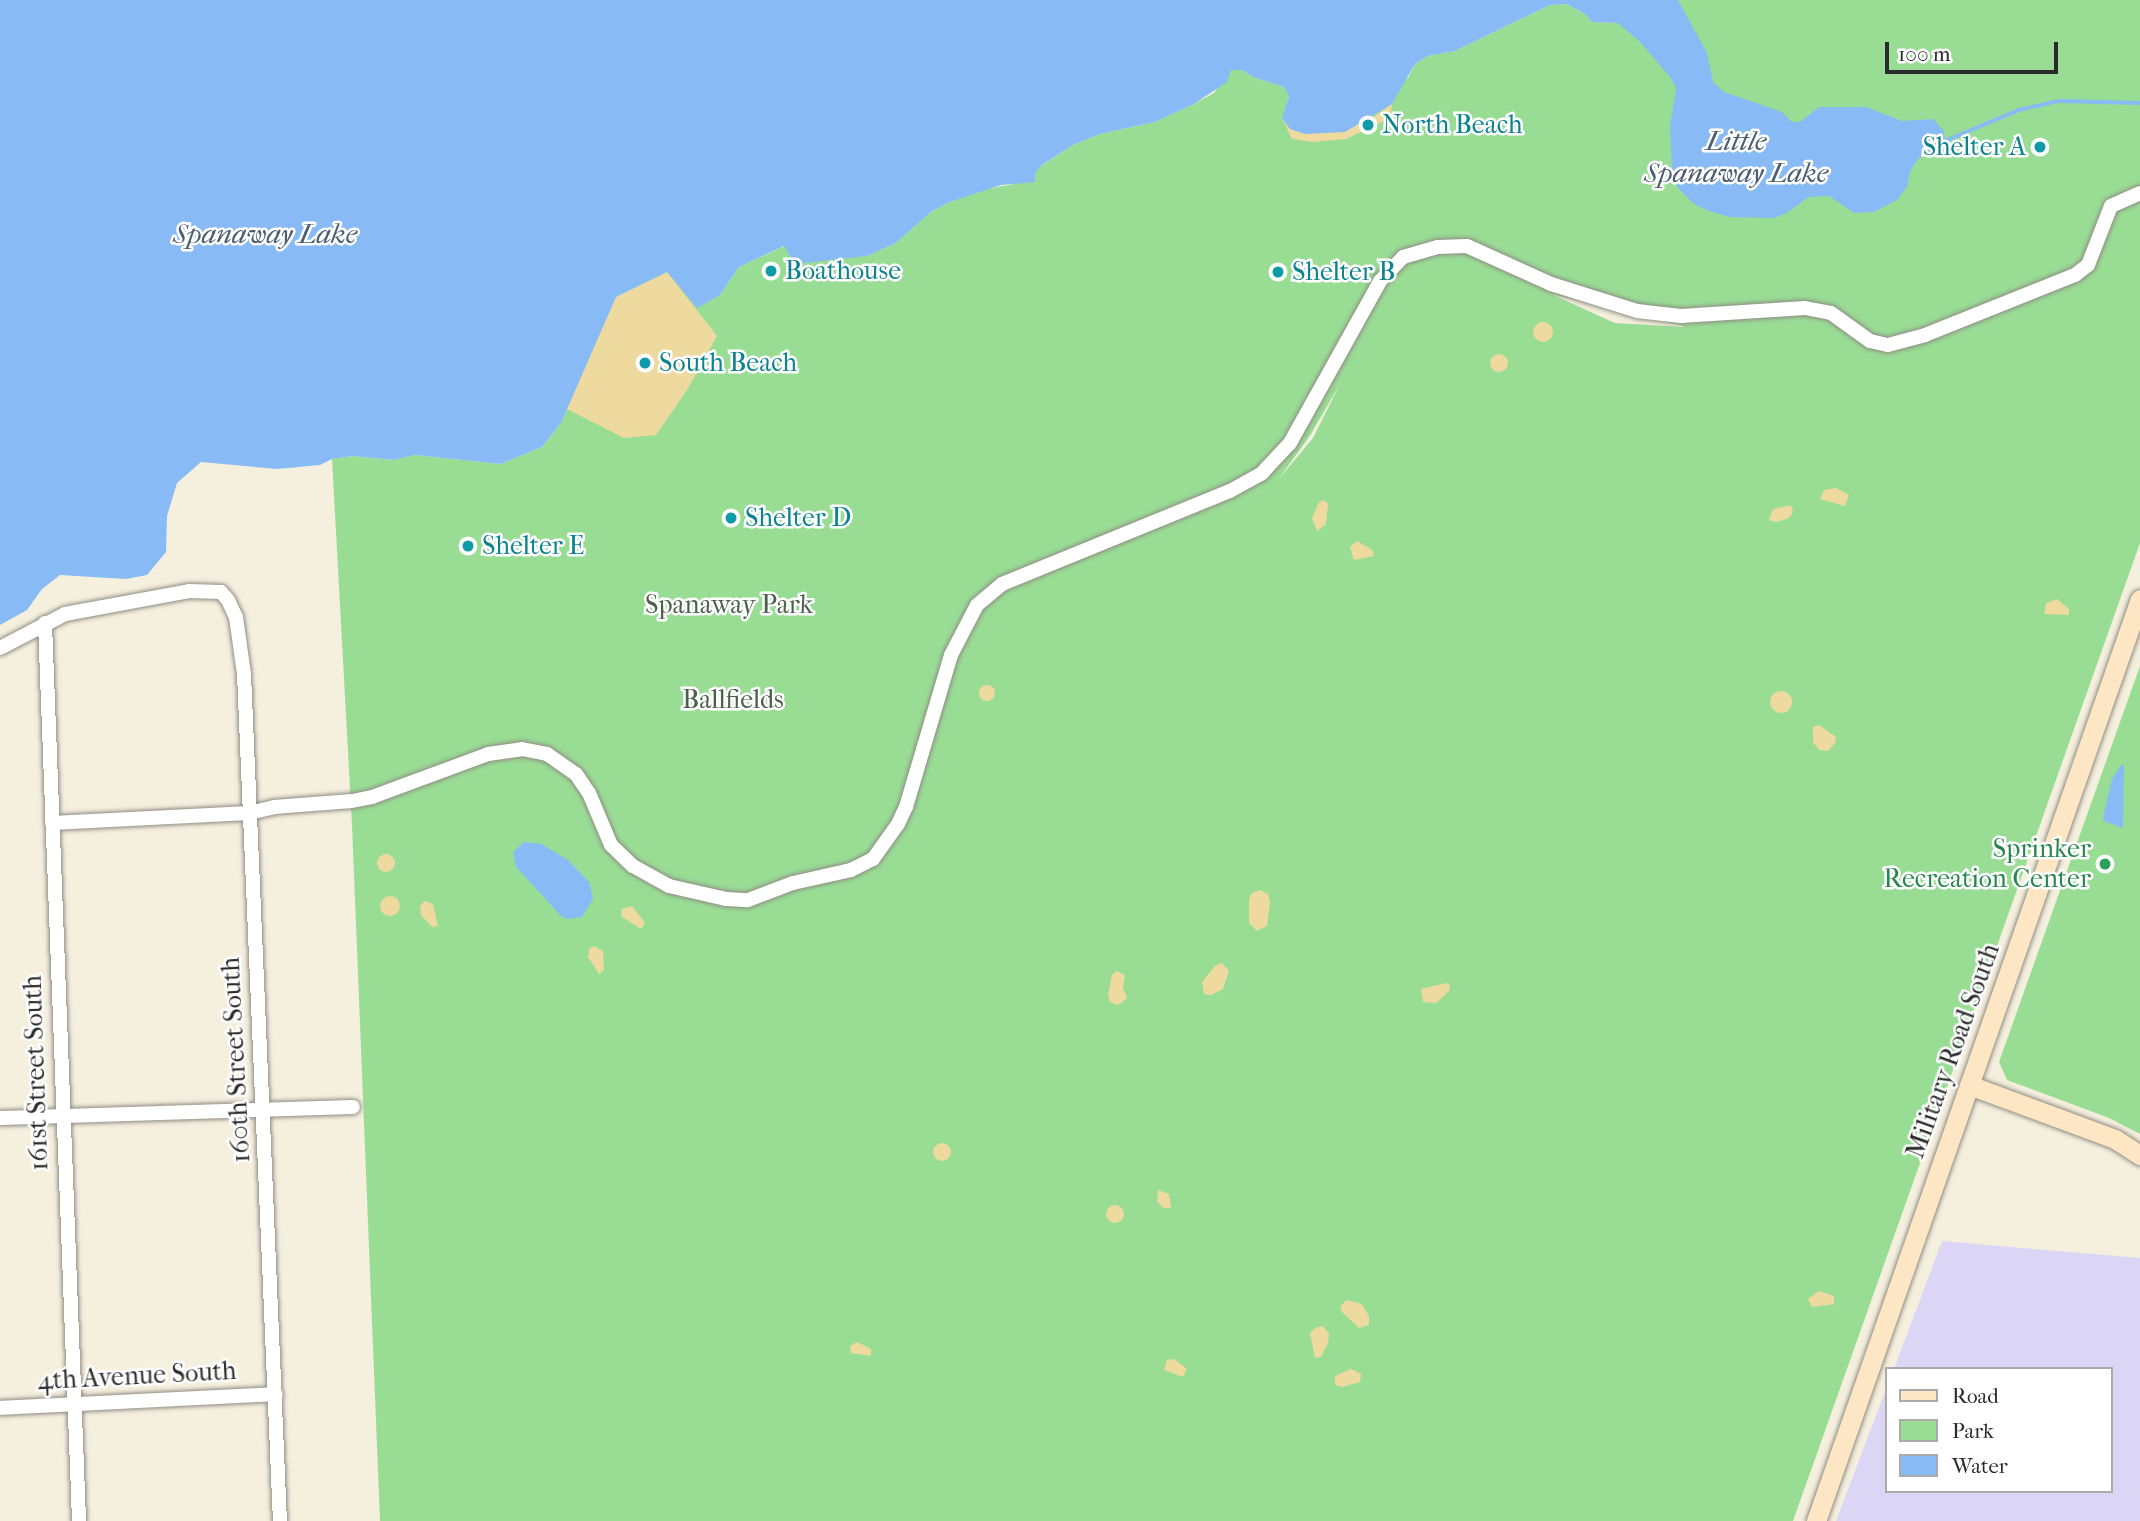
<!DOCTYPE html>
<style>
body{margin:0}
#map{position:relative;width:2140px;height:1521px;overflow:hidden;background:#f5efde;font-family:"IM FELL French Canon",serif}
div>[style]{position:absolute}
.built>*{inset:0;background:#dcd6f6}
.green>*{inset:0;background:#99dd95}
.sand>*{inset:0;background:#eeda9e}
.round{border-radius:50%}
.water>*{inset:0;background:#88bbf6}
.stream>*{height:3.5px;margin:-1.75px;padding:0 1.75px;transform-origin:1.75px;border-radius:1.75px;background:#88bbf6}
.roads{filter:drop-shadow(0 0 2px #908d84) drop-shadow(0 0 2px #908d84)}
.street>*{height:14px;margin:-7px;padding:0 7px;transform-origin:7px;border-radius:7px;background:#fff}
.secondary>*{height:19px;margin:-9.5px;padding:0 9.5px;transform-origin:9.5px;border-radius:9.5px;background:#fce6c4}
.dots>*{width:19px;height:19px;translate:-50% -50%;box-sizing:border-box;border:4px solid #fff;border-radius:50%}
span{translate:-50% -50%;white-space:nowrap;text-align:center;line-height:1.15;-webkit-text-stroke:5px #fff;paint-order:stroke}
.culture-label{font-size:26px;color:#0d838f}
.left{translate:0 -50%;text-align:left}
.right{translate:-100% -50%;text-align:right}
.park-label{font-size:26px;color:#4c604b}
.leisure-label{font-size:26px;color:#27864d}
.street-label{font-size:26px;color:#2b2b2b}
.water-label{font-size:28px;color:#4c5d72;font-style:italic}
.legend{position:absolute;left:1885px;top:1367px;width:228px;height:126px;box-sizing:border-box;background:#fff;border:2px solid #aaa;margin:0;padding:9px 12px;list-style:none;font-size:21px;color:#2b2b2b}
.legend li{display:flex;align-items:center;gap:14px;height:35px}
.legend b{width:35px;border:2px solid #aaa}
.scale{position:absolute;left:1885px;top:42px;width:173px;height:32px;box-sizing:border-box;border:4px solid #2b2b2b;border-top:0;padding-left:9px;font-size:21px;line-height:24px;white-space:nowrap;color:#2b2b2b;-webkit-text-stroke:5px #fff;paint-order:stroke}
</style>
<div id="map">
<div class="built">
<i style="clip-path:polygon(1942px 1241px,2140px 1258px,2140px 1521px,1836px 1521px,1886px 1389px,1886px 1491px,2110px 1491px,2110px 1369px,1894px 1369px)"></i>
</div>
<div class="green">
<i style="clip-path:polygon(evenodd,1639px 0,2140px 0,2140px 543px,1793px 1521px,380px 1521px,352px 825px,332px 459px,353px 456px,393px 460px,415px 455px,501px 464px,542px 447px,561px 423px,616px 297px,667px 272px,720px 295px,739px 267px,785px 246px,867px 256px,896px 243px,932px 211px,950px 202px,980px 190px,1014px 184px,1073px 145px,1100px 134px,1155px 122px,1194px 104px,1214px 93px,1231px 70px,1242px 70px,1253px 77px,1284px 87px,1289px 95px,1287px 103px,1408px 78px,1415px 64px,1428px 56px,1455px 51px,1550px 5px,1567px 4px,1585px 14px,1592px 22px,1618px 23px,1639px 0,1551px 294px,1683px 326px,1684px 327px,1615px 323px,1551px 294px,1639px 0,1340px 384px,1313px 438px,1278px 480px,1311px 434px,1340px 384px)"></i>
<i style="clip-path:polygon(2140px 666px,2140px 1134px,2109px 1118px,2007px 1080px,1999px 1062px)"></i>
</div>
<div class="sand">
<i style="clip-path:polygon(1392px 104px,1390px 118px,1346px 139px,1313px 142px,1292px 139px,1282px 118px,1290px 129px,1368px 121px)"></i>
<i style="clip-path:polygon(667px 272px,717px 336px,687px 390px,656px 435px,624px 438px,567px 409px,616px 297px)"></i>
<i class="round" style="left:1533px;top:322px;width:20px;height:20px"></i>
<i class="round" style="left:1490px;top:354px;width:18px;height:18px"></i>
<i style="clip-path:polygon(1836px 488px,1849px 495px,1845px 506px,1820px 499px,1824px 490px)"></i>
<i style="clip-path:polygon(1324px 500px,1328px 504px,1326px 524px,1317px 531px,1312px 518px,1319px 502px)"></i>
<i style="clip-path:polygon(1791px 505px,1793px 512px,1789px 518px,1776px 522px,1769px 520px,1773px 509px)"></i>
<i style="clip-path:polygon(1357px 541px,1372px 550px,1374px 556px,1354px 560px,1350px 547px)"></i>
<i style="clip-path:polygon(2057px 599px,2069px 609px,2069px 615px,2044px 614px,2046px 603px)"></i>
<i class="round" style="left:979px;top:685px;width:16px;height:16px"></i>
<i class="round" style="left:1770px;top:691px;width:22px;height:22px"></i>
<i style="clip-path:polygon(1819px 725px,1836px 737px,1835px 743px,1828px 751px,1819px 750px,1813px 742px,1813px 727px)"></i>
<i class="round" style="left:377px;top:854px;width:18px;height:18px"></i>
<i style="clip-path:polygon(1260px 890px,1268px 894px,1270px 903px,1267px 926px,1257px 931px,1249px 923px,1249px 899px,1252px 893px)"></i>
<i class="round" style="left:380px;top:896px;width:20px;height:20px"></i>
<i style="clip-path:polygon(425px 901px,433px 904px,438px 926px,432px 927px,421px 915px,420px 906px)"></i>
<i style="clip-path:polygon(632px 906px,645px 923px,641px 929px,621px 916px,622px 909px)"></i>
<i style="clip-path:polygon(594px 946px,603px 951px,604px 970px,599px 974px,588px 957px,589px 949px)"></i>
<i style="clip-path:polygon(1222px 963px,1229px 971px,1223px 989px,1211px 995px,1204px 994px,1202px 982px,1215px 966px)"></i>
<i style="clip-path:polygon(1117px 971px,1125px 975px,1123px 988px,1127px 998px,1118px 1005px,1110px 1002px,1108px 995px,1112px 975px)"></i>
<i style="clip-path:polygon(1446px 983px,1450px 985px,1449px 991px,1436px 1003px,1423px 1002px,1421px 989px)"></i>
<i class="round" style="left:933px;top:1143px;width:18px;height:18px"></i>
<i style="clip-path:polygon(1158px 1190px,1169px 1194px,1171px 1208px,1163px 1208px,1157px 1201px)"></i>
<i class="round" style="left:1106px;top:1205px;width:18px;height:18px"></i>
<i style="clip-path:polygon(1819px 1291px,1834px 1296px,1834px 1304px,1812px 1307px,1808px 1299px)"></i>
<i style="clip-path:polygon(1347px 1300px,1362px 1304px,1369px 1316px,1369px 1325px,1359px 1328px,1342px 1312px,1340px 1306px)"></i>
<i style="clip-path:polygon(1323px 1326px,1329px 1334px,1328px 1343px,1321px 1357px,1315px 1358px,1310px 1333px,1315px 1328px)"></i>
<i style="clip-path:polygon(857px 1342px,871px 1349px,871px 1356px,851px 1353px,850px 1346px)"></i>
<i style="clip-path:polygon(1174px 1359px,1187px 1369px,1183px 1377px,1164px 1370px,1167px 1360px)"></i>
<i style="clip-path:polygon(1351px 1369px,1361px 1374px,1360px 1382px,1342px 1387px,1335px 1385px,1335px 1376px)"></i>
</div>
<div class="water">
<i style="clip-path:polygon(0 0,1678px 0,1707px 53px,1713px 82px,1724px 92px,1782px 112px,1792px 122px,1800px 122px,1819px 107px,1866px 107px,1902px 121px,1933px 119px,1944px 131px,1945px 141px,1939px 150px,1919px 158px,1910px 171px,1907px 187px,1897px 200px,1874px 212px,1854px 213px,1829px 196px,1809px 197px,1785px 214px,1773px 218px,1729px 217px,1709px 211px,1694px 204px,1677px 187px,1672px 172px,1670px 126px,1676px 88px,1670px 77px,1640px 42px,1618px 23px,1592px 22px,1585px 14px,1567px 4px,1550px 5px,1455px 51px,1428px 56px,1415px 64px,1392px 104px,1345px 132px,1305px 134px,1290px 129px,1282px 118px,1289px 96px,1284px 87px,1253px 77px,1242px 70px,1231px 70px,1227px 82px,1194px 104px,1155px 122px,1100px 134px,1073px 145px,1042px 165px,1035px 173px,1035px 182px,1001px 185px,950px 202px,932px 211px,896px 243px,867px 256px,795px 264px,784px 246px,739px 267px,720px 295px,697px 308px,667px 272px,616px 297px,561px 423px,542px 447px,501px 464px,415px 455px,393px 460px,353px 456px,332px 459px,320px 465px,277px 469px,201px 462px,177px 483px,167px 516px,166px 552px,147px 575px,126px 579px,60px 575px,42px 589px,27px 610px,0 625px)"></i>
<i style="clip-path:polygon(2122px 764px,2124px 766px,2123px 828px,2104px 821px,2103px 817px,2112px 779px)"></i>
<i style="clip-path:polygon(524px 842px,541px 844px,568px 860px,589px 882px,593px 899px,582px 917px,567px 919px,561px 916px,516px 867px,513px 852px)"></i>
</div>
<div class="stream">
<i style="left:1945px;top:141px;width:80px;rotate:-22.7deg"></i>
<i style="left:2019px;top:110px;width:41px;rotate:-12.7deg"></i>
<i style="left:2059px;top:101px;width:81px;rotate:1.4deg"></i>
</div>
<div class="roads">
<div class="street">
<i style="left:45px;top:623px;width:899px;rotate:87.83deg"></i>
<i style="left:0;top:648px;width:73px;rotate:-27.6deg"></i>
<i style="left:65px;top:614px;width:126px;rotate:-10.5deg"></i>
<i style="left:189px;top:591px;width:32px;rotate:2deg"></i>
<i style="left:221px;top:592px;width:11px;rotate:49deg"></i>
<i style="left:228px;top:600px;width:19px;rotate:65deg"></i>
<i style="left:236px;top:617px;width:58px;rotate:82deg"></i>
<i style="left:244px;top:674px;width:848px;rotate:87.57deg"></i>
<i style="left:52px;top:823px;width:197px;rotate:-2.9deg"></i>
<i style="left:249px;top:813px;width:26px;rotate:-13deg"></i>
<i style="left:274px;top:807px;width:78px;rotate:-4.4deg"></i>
<i style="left:352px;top:801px;width:20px;rotate:-11deg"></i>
<i style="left:372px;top:797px;width:124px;rotate:-20.3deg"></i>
<i style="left:488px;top:754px;width:34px;rotate:-8deg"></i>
<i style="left:522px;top:749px;width:25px;rotate:11deg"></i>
<i style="left:547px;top:754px;width:35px;rotate:35deg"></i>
<i style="left:576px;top:774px;width:23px;rotate:56deg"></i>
<i style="left:589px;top:793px;width:56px;rotate:67.1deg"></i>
<i style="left:611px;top:845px;width:30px;rotate:44deg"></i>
<i style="left:633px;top:866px;width:41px;rotate:29.1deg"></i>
<i style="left:669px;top:886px;width:58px;rotate:12.8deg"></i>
<i style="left:726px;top:899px;width:22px;rotate:3deg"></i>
<i style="left:748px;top:900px;width:48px;rotate:-20.7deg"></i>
<i style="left:793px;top:883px;width:59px;rotate:-12.6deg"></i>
<i style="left:851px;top:870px;width:25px;rotate:-27deg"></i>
<i style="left:873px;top:859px;width:43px;rotate:-54.5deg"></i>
<i style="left:898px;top:824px;width:19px;rotate:-65deg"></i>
<i style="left:906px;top:807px;width:159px;rotate:-73.5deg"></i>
<i style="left:951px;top:655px;width:56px;rotate:-62.5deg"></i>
<i style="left:977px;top:605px;width:33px;rotate:-40deg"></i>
<i style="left:1002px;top:584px;width:246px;rotate:-22.2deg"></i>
<i style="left:1230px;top:491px;width:37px;rotate:-29deg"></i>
<i style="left:1262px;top:473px;width:41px;rotate:-47deg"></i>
<i style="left:1290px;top:443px;width:185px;rotate:-60.9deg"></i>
<i style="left:1380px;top:281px;width:33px;rotate:-46deg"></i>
<i style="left:1403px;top:257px;width:36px;rotate:-16deg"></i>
<i style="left:1438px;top:247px;width:29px;rotate:-2deg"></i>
<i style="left:1467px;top:246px;width:92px;rotate:24.3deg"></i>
<i style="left:1551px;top:284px;width:90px;rotate:17.4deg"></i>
<i style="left:1637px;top:311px;width:44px;rotate:6.5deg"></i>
<i style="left:1681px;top:316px;width:124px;rotate:-3.7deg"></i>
<i style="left:1805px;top:308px;width:26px;rotate:11deg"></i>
<i style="left:1831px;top:313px;width:48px;rotate:35.7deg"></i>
<i style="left:1870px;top:341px;width:18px;rotate:13deg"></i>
<i style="left:1888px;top:345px;width:38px;rotate:-15deg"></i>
<i style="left:1925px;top:335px;width:162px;rotate:-21.8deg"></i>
<i style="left:2075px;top:275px;width:16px;rotate:-38deg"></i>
<i style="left:2088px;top:265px;width:63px;rotate:-68.7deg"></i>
<i style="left:2111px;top:206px;width:32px;rotate:-24deg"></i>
<i style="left:0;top:1118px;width:353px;rotate:-1.8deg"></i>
<i style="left:0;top:1408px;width:276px;rotate:-2.9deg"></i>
</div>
<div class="secondary">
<i style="left:1969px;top:1085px;width:156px;rotate:20.3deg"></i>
<i style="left:2115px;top:1139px;width:30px;rotate:33deg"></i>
<i style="left:1816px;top:1521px;width:977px;rotate:-70.64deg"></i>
</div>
</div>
<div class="dots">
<i style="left:1368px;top:125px;background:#0f9aa8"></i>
<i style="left:2040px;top:147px;background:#0f9aa8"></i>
<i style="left:771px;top:271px;background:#0f9aa8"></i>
<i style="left:1278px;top:272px;background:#0f9aa8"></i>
<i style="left:645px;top:363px;background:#0f9aa8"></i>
<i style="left:731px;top:518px;background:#0f9aa8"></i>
<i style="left:468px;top:546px;background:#0f9aa8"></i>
<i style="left:2105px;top:864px;background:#2e9e5b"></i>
</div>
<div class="culture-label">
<span class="left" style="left:1382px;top:125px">North Beach</span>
<span class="right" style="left:2026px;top:147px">Shelter A</span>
<span class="left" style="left:785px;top:271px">Boathouse</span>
<span class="left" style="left:1292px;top:272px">Shelter B</span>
<span class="left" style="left:659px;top:363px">South Beach</span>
<span class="left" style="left:745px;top:518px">Shelter D</span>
<span class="left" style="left:482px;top:546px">Shelter E</span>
</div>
<div class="park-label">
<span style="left:729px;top:605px">Spanaway Park</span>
<span style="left:733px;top:700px">Ballfields</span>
</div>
<div class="leisure-label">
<span class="right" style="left:2091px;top:864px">Sprinker<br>Recreation Center</span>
</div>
<div class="street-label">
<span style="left:1953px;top:1051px;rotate:-70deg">Military Road South</span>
<span style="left:236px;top:1060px;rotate:-93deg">160th Street South</span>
<span style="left:36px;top:1073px;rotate:-92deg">161st Street South</span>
<span style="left:137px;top:1376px;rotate:-3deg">4th Avenue South</span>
</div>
<div class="water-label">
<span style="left:1736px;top:157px">Little<br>Spanaway Lake</span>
<span style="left:265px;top:234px">Spanaway Lake</span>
</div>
<ul class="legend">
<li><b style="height:9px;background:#fce6c4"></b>Road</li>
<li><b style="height:19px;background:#99dd95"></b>Park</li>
<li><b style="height:19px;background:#88bbf6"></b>Water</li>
</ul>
<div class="scale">100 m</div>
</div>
